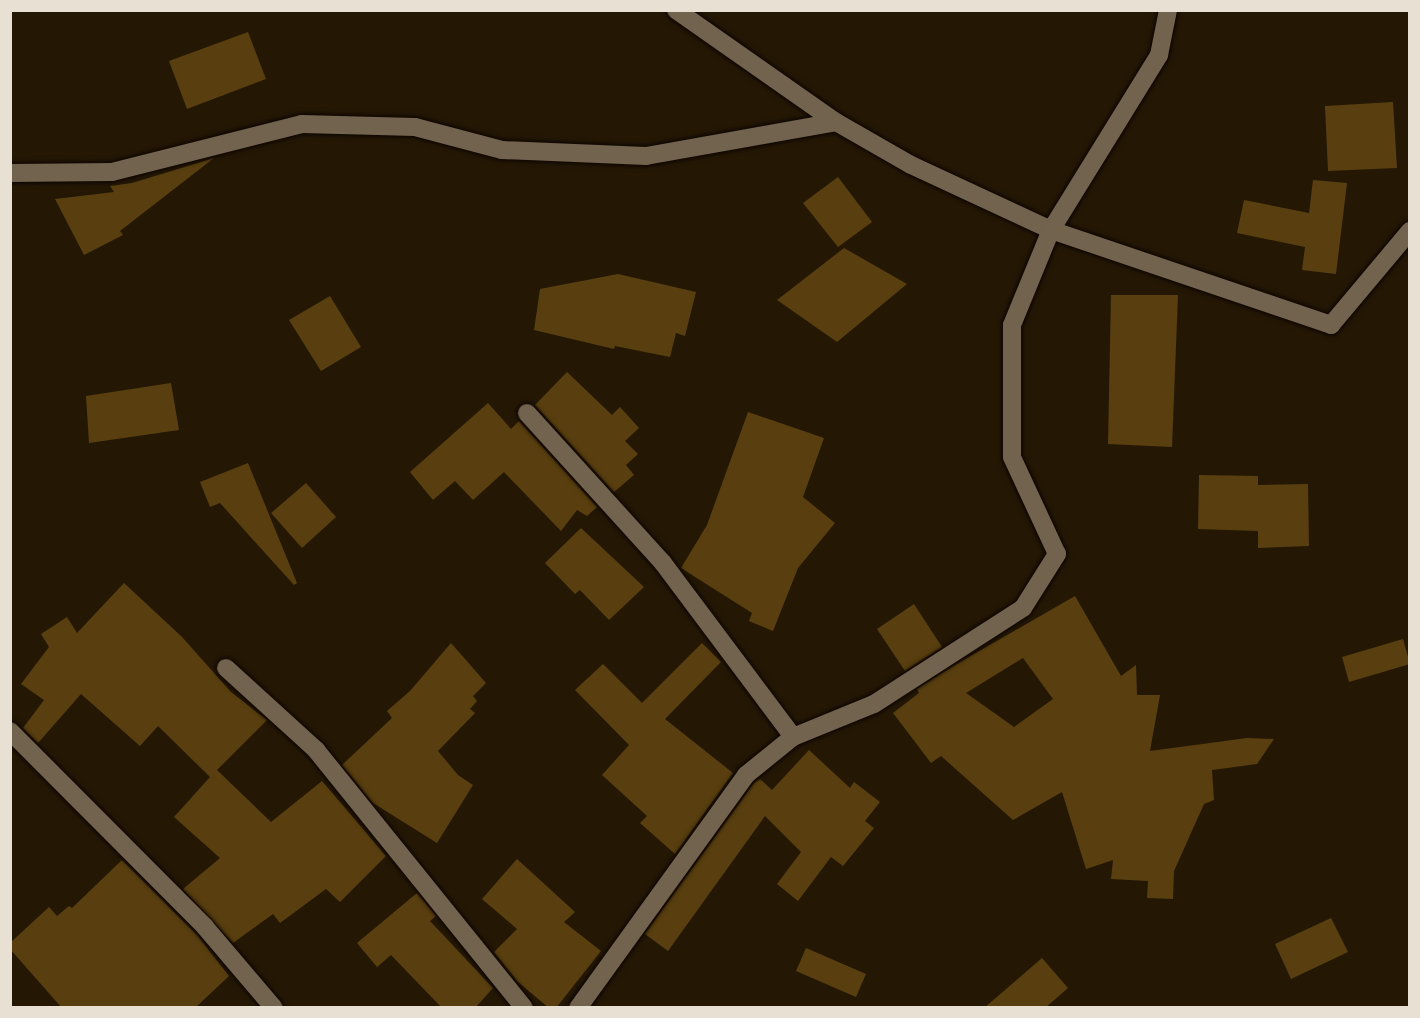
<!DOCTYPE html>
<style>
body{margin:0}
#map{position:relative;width:1420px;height:1018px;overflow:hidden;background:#241805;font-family:"Varela Round",sans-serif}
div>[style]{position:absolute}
.building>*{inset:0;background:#593f0f}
.roads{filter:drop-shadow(0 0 2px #0d0400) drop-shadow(0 0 2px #0d0400)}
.minor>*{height:18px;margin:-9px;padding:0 9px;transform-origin:9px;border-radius:9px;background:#71634d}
span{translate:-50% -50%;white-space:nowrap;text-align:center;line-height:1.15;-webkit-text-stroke:4.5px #090501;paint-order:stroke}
.frame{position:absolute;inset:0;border:12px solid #e8e0d3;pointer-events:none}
</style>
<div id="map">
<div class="building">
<i style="clip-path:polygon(248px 32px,266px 79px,187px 109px,169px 61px)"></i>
<i style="clip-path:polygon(1393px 102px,1397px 168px,1328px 171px,1325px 106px)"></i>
<i style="clip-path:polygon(214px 158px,120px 231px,123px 235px,84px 255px,55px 199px,114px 192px,110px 186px,132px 183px)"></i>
<i style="clip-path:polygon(838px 177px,872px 222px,838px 247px,803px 203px)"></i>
<i style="clip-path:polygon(1313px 180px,1347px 183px,1336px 274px,1302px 270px,1305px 247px,1237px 233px,1244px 200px,1309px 213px)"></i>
<i style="clip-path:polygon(844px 248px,907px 284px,837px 342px,777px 300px)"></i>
<i style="clip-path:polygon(618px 274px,696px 292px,685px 336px,676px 333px,670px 357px,615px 346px,614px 349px,534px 330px,540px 289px)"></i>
<i style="clip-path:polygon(1111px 295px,1178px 295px,1172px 447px,1108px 444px)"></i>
<i style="clip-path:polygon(330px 296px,361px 347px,321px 371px,289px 320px)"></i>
<i style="clip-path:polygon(567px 372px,612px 415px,620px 407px,639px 428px,625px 441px,638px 454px,626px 465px,634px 475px,614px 492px,535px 405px)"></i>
<i style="clip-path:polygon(171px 383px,179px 430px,89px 443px,86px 396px)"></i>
<i style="clip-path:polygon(488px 403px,511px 429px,519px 421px,597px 507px,587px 516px,577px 510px,561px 531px,504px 472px,473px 500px,455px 481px,433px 500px,410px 472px)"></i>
<i style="clip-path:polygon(748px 412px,824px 438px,803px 497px,835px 523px,798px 568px,773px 631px,749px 621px,752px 613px,681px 568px,707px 525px)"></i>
<i style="clip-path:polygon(248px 463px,297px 583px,294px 585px,220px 503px,210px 507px,200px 482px)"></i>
<i style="clip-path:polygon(1199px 475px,1258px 476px,1258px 485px,1308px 484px,1309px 546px,1258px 548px,1258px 531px,1198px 529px)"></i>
<i style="clip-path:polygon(306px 483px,336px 517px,302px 548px,271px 513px)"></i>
<i style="clip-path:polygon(581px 528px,644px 587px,609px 620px,580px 590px,575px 594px,545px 563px)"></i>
<i style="clip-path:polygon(124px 583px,182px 637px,231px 692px,267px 720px,217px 770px,271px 822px,322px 781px,386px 856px,340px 902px,326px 889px,280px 923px,273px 914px,233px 943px,183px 889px,220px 858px,174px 817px,210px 777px,158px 726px,140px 746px,81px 694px,38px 743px,23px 728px,44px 700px,21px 684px,49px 647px,41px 634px,67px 617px,77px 633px)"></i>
<i style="clip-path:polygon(evenodd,1075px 596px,1121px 676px,1136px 665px,1137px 695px,1160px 695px,1150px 751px,1247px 738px,1274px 739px,1257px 764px,1212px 770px,1214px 800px,1204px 804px,1174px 871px,1173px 899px,1147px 898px,1148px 881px,1111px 879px,1113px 860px,1086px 869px,1062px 792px,1013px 820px,941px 756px,931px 763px,893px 713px,919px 693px,917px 689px,955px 665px,1075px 596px,1023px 658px,1053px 699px,1014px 727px,966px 693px,1023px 658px)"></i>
<i style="clip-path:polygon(914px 604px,942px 647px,905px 671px,877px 629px)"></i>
<i style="clip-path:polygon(1403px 639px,1410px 664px,1349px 682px,1342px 657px)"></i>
<i style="clip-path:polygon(451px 643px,486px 683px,473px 696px,477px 701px,470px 709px,475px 713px,438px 751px,458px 775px,473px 785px,437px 843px,373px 803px,342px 765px,392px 718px,387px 711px,410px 691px)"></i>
<i style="clip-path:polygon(702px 643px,721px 662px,665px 719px,733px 773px,675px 854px,640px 823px,647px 816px,602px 775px,629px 745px,575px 690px,603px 664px,642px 703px)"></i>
<i style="clip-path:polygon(809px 750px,850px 788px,854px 782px,880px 802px,865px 821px,874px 828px,843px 866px,831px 857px,798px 901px,777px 884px,801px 852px,765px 816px,668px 951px,645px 934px,754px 783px,760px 779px,772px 790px)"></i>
<i style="clip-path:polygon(517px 859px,575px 912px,564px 922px,601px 951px,556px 1008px,549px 1008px,518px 982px,494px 952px,517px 929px,482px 899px)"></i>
<i style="clip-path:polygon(122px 860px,197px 935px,229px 976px,195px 1008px,62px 1008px,10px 949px,10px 943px,49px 907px,57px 916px,69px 906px,72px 908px)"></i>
<i style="clip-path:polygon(417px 893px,436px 916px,430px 921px,493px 988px,475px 1008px,442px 1008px,391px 955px,377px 967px,357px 943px)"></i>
<i style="clip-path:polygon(1331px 918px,1348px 952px,1291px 979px,1275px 944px)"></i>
<i style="clip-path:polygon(806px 948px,866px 974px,856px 997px,796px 971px)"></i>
<i style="clip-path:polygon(1042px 958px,1068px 988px,1045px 1008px,984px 1008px)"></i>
</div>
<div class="roads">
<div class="minor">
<i style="left:676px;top:10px;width:195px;rotate:35deg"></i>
<i style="left:836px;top:122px;width:86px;rotate:29.8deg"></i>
<i style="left:911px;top:165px;width:154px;rotate:24.9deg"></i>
<i style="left:1051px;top:230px;width:296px;rotate:18.7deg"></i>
<i style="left:1331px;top:325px;width:123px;rotate:-50deg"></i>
<i style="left:10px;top:173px;width:102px;rotate:-0.6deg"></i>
<i style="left:112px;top:172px;width:196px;rotate:-14.2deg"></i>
<i style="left:302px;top:124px;width:113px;rotate:1.5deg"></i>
<i style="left:415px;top:127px;width:90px;rotate:14.8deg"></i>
<i style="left:502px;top:150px;width:144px;rotate:2.4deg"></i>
<i style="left:646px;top:156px;width:193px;rotate:-10.1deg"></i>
<i style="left:527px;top:413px;width:202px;rotate:47.8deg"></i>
<i style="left:663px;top:563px;width:217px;rotate:53.2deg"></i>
<i style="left:226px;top:668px;width:122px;rotate:42.3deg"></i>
<i style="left:316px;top:750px;width:331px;rotate:51.1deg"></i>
<i style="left:10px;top:731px;width:276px;rotate:45.1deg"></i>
<i style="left:205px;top:927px;width:106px;rotate:49.6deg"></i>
<i style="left:578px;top:1008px;width:287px;rotate:-54.2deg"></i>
<i style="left:746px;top:775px;width:60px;rotate:-39deg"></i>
<i style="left:793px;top:737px;width:87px;rotate:-22.2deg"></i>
<i style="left:874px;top:704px;width:177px;rotate:-32.8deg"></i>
<i style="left:1023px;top:608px;width:64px;rotate:-57.8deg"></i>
<i style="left:1057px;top:554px;width:107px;rotate:-114.9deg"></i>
<i style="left:1012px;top:457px;width:132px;rotate:-90deg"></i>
<i style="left:1012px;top:325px;width:103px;rotate:-67.7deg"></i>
<i style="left:1051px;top:230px;width:206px;rotate:-58.3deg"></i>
<i style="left:1159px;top:55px;width:46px;rotate:-78.7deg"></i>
</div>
</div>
<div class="frame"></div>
</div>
